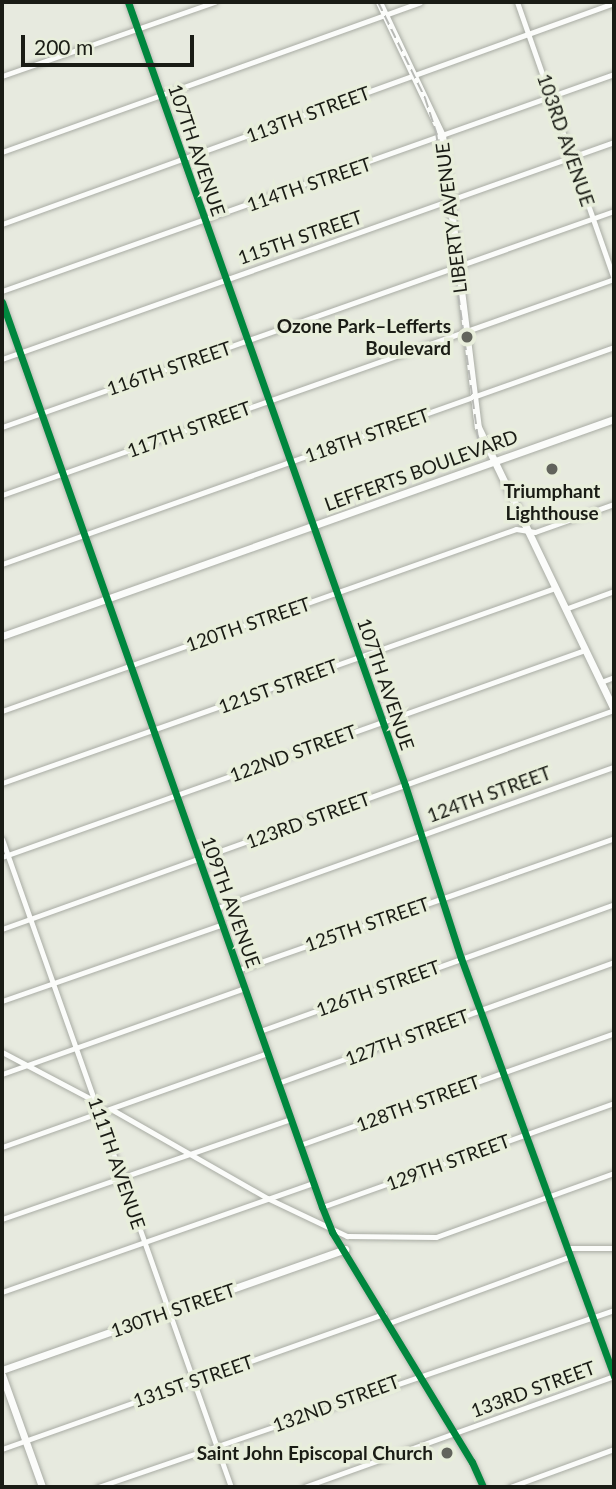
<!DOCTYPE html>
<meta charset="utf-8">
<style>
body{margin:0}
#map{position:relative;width:616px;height:1489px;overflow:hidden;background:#e7eadf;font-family:Lato,sans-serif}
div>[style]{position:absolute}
.roads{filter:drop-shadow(0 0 2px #a9aca4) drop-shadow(0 0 2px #a9aca4)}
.street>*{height:5px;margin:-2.5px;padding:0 2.5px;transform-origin:2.5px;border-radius:2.5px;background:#fbfcfa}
.secondary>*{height:7px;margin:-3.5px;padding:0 3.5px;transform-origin:3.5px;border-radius:3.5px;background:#fbfcfa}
.rail>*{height:2px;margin-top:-1px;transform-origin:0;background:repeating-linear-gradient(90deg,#b7b9b5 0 10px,transparent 0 15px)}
.cycleway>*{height:7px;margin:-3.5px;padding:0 3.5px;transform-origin:3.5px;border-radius:3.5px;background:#00873e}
.dots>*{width:19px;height:19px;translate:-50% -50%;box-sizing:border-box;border:4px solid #e8eedb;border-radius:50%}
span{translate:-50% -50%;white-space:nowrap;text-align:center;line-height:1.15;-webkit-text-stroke:7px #e8eedb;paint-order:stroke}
.street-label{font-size:19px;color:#1a1c15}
.poi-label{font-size:19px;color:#1a1c15;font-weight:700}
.right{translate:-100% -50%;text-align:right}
.frame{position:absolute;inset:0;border:4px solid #1a1c15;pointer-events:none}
.scale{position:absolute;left:21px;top:35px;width:173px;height:32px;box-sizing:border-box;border:4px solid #1a1c15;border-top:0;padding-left:9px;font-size:21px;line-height:24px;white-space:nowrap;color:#1a1c15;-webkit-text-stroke:5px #e8eedb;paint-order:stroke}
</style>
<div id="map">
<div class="roads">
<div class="street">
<i style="left:128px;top:2px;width:831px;rotate:70.52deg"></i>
<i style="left:405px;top:785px;width:182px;rotate:72.1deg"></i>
<i style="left:461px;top:958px;width:446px;rotate:69.9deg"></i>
<i style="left:517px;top:2px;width:293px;rotate:70.7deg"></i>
<i style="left:2px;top:76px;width:225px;rotate:-19.2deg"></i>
<i style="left:2px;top:152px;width:444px;rotate:-19.7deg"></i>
<i style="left:2px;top:224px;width:651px;rotate:-19.86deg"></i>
<i style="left:2px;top:291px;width:649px;rotate:-19.52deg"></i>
<i style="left:2px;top:302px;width:960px;rotate:70.53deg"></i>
<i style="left:322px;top:1207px;width:27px;rotate:68deg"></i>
<i style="left:332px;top:1232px;width:269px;rotate:58.7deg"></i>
<i style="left:472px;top:1462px;width:27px;rotate:66deg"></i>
<i style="left:2px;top:359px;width:649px;rotate:-19.52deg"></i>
<i style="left:2px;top:427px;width:649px;rotate:-19.44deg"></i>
<i style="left:2px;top:495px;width:649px;rotate:-19.44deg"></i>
<i style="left:2px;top:564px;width:649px;rotate:-19.52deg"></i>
<i style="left:565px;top:609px;width:52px;rotate:-20.2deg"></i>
<i style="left:601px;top:682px;width:14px;rotate:-21deg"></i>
<i style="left:2px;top:711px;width:545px;rotate:-19.5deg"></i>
<i style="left:516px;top:529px;width:19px;rotate:9deg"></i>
<i style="left:535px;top:532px;width:84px;rotate:-19.5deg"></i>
<i style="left:2px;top:783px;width:586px;rotate:-19.42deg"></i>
<i style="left:2px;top:839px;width:687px;rotate:70.54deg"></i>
<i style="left:2px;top:857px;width:619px;rotate:-19.55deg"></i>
<i style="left:217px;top:908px;width:421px;rotate:-19.6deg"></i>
<i style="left:2px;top:929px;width:650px;rotate:-19.69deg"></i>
<i style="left:238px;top:970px;width:398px;rotate:-19.3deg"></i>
<i style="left:2px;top:1001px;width:234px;rotate:-19.2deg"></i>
<i style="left:260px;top:1031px;width:376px;rotate:-19.7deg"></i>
<i style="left:2px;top:1052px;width:105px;rotate:27.8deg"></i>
<i style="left:2px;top:1074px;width:258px;rotate:-19.5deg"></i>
<i style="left:278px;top:1083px;width:357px;rotate:-19.8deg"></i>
<i style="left:111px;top:1109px;width:180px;rotate:29.7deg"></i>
<i style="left:267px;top:1198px;width:89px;rotate:25.4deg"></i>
<i style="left:347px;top:1236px;width:89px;rotate:0.6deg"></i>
<i style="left:436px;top:1237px;width:189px;rotate:-19.8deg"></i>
<i style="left:300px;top:1145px;width:333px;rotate:-19.6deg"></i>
<i style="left:2px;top:1147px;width:282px;rotate:-19.5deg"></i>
<i style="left:322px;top:1207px;width:310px;rotate:-19.6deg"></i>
<i style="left:2px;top:1219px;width:306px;rotate:-19.1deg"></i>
<i style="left:568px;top:1248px;width:46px"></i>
<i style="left:2px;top:1292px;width:330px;rotate:-19.3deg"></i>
<i style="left:389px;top:1323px;width:194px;rotate:-20.2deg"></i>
<i style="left:2px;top:1449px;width:405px;rotate:-19.5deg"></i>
<i style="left:98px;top:1487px;width:546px;rotate:-18.93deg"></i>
<i style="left:304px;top:1487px;width:329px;rotate:-19.7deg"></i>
<i style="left:510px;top:1487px;width:111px;rotate:-20.1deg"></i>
</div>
<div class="secondary">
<i style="left:379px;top:2px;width:147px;rotate:64.7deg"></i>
<i style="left:442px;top:135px;width:294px;rotate:83deg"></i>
<i style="left:478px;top:427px;width:314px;rotate:64.3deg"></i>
<i style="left:2px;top:636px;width:649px;rotate:-19.52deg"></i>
<i style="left:2px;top:1370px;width:364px;rotate:-19.4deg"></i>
<i style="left:2px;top:1375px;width:119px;rotate:70.3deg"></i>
</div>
</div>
<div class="rail">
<i style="left:378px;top:2px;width:107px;rotate:63.9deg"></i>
<i style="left:425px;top:98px;width:36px;rotate:72deg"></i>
<i style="left:436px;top:132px;width:311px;rotate:82.2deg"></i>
</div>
<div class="cycleway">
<i style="left:128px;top:2px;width:831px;rotate:70.52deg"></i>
<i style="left:405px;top:785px;width:182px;rotate:72.1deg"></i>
<i style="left:461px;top:958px;width:446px;rotate:69.9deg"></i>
<i style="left:2px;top:302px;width:960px;rotate:70.53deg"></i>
<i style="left:322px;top:1207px;width:27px;rotate:68deg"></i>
<i style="left:332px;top:1232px;width:269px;rotate:58.7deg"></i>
<i style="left:472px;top:1462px;width:27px;rotate:66deg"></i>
</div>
<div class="dots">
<i style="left:467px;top:337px;background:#62645c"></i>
<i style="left:552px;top:469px;background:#62645c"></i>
<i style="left:447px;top:1453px;background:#62645c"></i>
</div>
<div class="street-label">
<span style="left:308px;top:114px;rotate:-20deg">113TH STREET</span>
<span style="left:566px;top:140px;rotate:71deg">103RD AVENUE</span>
<span style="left:197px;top:150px;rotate:71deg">107TH AVENUE</span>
<span style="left:309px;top:184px;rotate:-19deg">114TH STREET</span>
<span style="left:451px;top:218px;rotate:-97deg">LIBERTY AVENUE</span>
<span style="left:300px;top:237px;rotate:-19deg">115TH STREET</span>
<span style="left:169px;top:368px;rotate:-19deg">116TH STREET</span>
<span style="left:189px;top:429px;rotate:-20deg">117TH STREET</span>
<span style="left:367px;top:435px;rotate:-19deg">118TH STREET</span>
<span style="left:421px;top:470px;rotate:-20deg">LEFFERTS BOULEVARD</span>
<span style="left:248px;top:624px;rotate:-19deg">120TH STREET</span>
<span style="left:386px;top:684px;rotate:71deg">107TH AVENUE</span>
<span style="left:278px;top:686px;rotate:-20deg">121ST STREET</span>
<span style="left:293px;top:753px;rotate:-20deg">122ND STREET</span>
<span style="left:489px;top:794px;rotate:-20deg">124TH STREET</span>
<span style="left:308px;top:820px;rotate:-20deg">123RD STREET</span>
<span style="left:231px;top:902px;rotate:70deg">109TH AVENUE</span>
<span style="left:367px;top:924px;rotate:-19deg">125TH STREET</span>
<span style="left:378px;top:988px;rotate:-20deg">126TH STREET</span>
<span style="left:407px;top:1037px;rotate:-20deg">127TH STREET</span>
<span style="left:418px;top:1103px;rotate:-20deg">128TH STREET</span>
<span style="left:448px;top:1162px;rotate:-20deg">129TH STREET</span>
<span style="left:117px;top:1163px;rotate:71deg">111TH AVENUE</span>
<span style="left:173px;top:1310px;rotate:-19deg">130TH STREET</span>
<span style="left:193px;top:1381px;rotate:-19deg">131ST STREET</span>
<span style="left:533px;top:1389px;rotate:-20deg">133RD STREET</span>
<span style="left:336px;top:1403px;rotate:-20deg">132ND STREET</span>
</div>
<div class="poi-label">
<span class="right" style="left:451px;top:337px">Ozone Park–Lefferts<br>Boulevard</span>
<span style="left:552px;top:502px">Triumphant<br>Lighthouse</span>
<span class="right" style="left:433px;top:1453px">Saint John Episcopal Church</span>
</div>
<div class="frame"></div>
<div class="scale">200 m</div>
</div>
